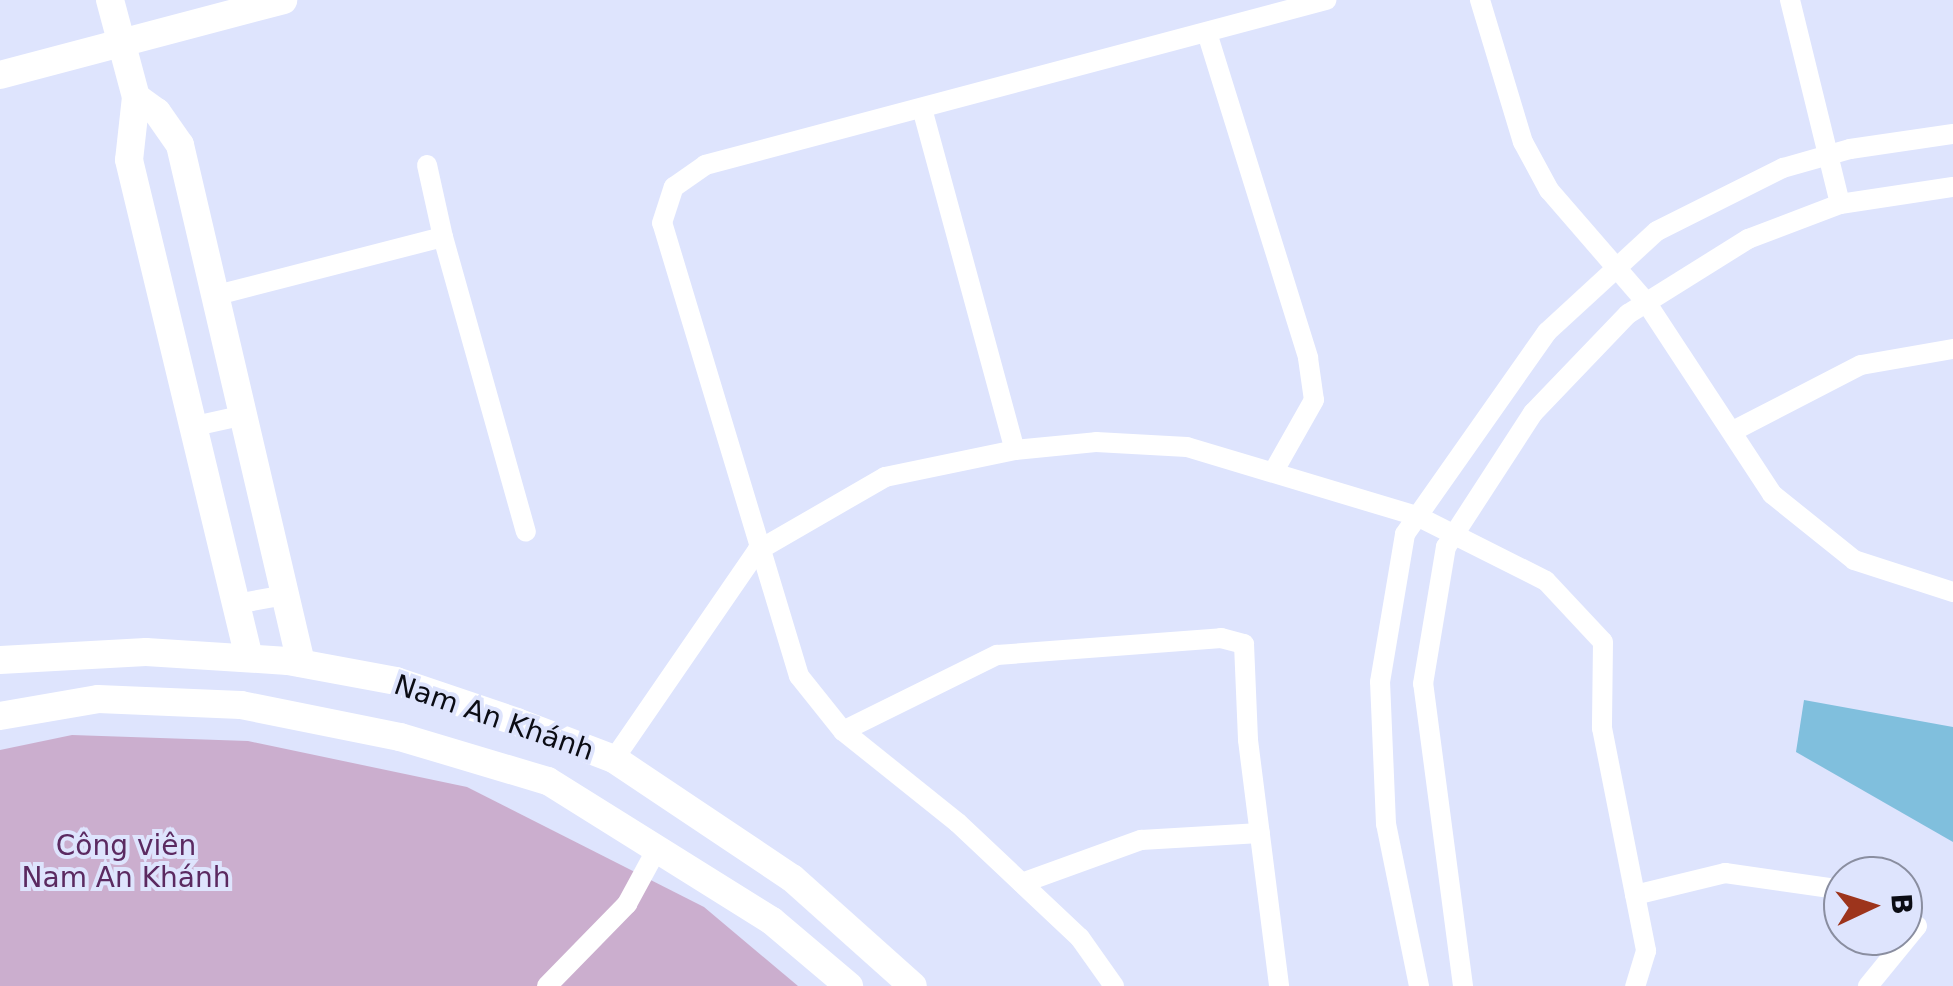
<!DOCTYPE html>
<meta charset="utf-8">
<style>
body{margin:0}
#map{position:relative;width:1953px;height:986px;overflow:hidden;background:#dee4fd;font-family:"DejaVu Sans",sans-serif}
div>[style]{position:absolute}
.green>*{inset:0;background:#cbaece}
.water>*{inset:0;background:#80bfdd}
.street>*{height:20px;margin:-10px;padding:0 10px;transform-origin:10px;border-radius:10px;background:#fff}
.secondary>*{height:28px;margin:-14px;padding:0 14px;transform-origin:14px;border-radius:14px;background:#fff}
span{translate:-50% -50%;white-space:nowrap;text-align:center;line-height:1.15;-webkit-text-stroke:8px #dee4fd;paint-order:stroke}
.street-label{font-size:28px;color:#0b0c14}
.park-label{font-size:28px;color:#5b2a61}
.north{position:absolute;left:1823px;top:856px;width:100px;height:100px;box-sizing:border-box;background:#dee4fd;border:2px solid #8a8ea0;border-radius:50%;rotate:86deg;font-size:28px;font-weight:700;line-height:40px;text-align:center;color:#0b0c14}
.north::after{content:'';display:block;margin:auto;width:35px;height:45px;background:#9d341c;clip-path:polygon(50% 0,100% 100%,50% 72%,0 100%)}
</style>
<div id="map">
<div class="green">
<i style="clip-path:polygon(72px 735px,248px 741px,467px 787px,704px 907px,798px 986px,0 986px,0 750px)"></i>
</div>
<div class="water">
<i style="clip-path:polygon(1804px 700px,1953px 727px,1953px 842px,1796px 752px)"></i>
</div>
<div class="street">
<i style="left:1480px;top:0;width:148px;rotate:73.2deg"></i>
<i style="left:1523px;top:142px;width:55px;rotate:61.6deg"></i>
<i style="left:1549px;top:190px;width:148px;rotate:49.1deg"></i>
<i style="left:1646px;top:302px;width:230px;rotate:56.7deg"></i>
<i style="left:1772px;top:494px;width:105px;rotate:38.8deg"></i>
<i style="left:1854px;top:560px;width:104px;rotate:17.9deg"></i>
<i style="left:1790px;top:0;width:210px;rotate:76.2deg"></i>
<i style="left:1208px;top:36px;width:337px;rotate:72.7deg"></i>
<i style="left:1308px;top:358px;width:42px;rotate:81.9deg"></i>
<i style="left:1314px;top:400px;width:79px;rotate:119.5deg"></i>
<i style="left:923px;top:112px;width:350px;rotate:74.8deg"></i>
<i style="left:427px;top:165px;width:74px;rotate:77.5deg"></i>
<i style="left:217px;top:295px;width:233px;rotate:-14.4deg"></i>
<i style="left:443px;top:237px;width:306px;rotate:74.3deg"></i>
<i style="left:195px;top:426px;width:51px;rotate:-12.4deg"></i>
<i style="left:1733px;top:431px;width:144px;rotate:-27.3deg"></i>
<i style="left:1861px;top:365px;width:93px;rotate:-9.9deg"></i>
<i style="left:236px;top:604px;width:50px;rotate:-10.4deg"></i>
<i style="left:843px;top:731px;width:172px;rotate:-26.3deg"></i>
<i style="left:997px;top:655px;width:225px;rotate:-4.3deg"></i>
<i style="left:1221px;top:638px;width:24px;rotate:15deg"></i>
<i style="left:1244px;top:644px;width:96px;rotate:87.6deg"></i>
<i style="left:1248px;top:740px;width:248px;rotate:82.8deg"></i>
<i style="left:614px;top:759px;width:252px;rotate:-55.5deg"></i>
<i style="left:757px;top:551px;width:148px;rotate:-30deg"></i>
<i style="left:885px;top:477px;width:133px;rotate:-11.7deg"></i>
<i style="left:1015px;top:450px;width:81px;rotate:-5.6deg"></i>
<i style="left:1096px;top:442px;width:91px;rotate:3.1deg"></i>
<i style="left:1187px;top:447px;width:240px;rotate:16.7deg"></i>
<i style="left:1417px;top:516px;width:144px;rotate:26.7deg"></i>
<i style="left:1546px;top:581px;width:83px;rotate:46.9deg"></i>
<i style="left:1603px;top:642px;width:86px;rotate:90.7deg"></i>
<i style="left:1602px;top:728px;width:227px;rotate:78.8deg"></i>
<i style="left:1646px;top:951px;width:37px;rotate:107deg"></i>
<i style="left:1022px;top:883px;width:127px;rotate:-19.9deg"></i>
<i style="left:1141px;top:840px;width:119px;rotate:-3.4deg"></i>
<i style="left:1635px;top:895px;width:93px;rotate:-13.7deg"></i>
<i style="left:1725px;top:873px;width:119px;rotate:8.2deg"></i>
<i style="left:547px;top:986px;width:115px;rotate:-45.7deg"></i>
<i style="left:627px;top:904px;width:65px;rotate:-61.5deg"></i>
<i style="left:1114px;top:986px;width:59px;rotate:-125.3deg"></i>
<i style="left:1080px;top:938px;width:168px;rotate:-136.7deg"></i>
<i style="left:958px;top:823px;width:147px;rotate:-141.3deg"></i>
<i style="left:843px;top:731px;width:70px;rotate:-128.7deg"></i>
<i style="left:799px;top:676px;width:473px;rotate:-106.8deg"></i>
<i style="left:662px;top:223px;width:38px;rotate:-72deg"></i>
<i style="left:674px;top:187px;width:38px;rotate:-35deg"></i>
<i style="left:705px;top:165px;width:643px;rotate:-14.88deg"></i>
<i style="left:1419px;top:986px;width:165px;rotate:-101.5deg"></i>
<i style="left:1386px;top:824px;width:142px;rotate:-92.4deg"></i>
<i style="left:1380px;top:682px;width:150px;rotate:-80.4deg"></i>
<i style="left:1405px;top:534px;width:247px;rotate:-54.9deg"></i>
<i style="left:1547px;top:332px;width:149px;rotate:-42.6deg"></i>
<i style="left:1657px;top:231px;width:141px;rotate:-26.6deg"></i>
<i style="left:1783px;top:168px;width:70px;rotate:-15.8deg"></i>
<i style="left:1850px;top:149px;width:104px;rotate:-8.3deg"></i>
<i style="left:1463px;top:986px;width:305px;rotate:-97.5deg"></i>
<i style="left:1423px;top:684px;width:139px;rotate:-80.5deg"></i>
<i style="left:1446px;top:547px;width:160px;rotate:-57deg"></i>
<i style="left:1533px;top:413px;width:137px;rotate:-46.2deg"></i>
<i style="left:1628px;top:314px;width:142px;rotate:-32deg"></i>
<i style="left:1748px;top:239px;width:98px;rotate:-20.8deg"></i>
<i style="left:1840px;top:204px;width:114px;rotate:-8.6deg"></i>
<i style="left:1868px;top:986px;width:77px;rotate:-50.8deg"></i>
<i style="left:1917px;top:926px;width:16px;rotate:-150deg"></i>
</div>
<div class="secondary">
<i style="left:110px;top:0;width:100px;rotate:75deg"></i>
<i style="left:136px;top:97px;width:63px;rotate:96.3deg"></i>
<i style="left:129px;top:160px;width:512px;rotate:76.45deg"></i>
<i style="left:0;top:75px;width:293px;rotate:-14.8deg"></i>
<i style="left:136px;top:97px;width:26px;rotate:36deg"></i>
<i style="left:157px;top:112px;width:40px;rotate:55.1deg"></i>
<i style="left:180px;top:145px;width:532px;rotate:76.85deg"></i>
<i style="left:0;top:660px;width:146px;rotate:-3.1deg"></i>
<i style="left:146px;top:652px;width:142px;rotate:3.6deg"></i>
<i style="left:288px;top:661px;width:110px;rotate:10.5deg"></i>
<i style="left:396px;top:681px;width:128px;rotate:18.7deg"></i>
<i style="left:517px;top:722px;width:104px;rotate:20.9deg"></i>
<i style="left:614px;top:759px;width:214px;rotate:33.8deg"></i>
<i style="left:792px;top:878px;width:162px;rotate:41.8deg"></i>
<i style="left:0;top:716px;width:99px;rotate:-9.8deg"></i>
<i style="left:98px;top:699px;width:143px;rotate:2.4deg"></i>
<i style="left:241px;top:705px;width:162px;rotate:11.4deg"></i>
<i style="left:400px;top:737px;width:154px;rotate:16.6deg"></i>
<i style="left:548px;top:781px;width:264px;rotate:32deg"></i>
<i style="left:772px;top:921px;width:101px;rotate:40.2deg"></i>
</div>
<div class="street-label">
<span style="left:494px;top:718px;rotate:19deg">Nam An Khánh</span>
</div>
<div class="park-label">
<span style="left:126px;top:862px">Công viên<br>Nam An Khánh</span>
</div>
<div class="north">B</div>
</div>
